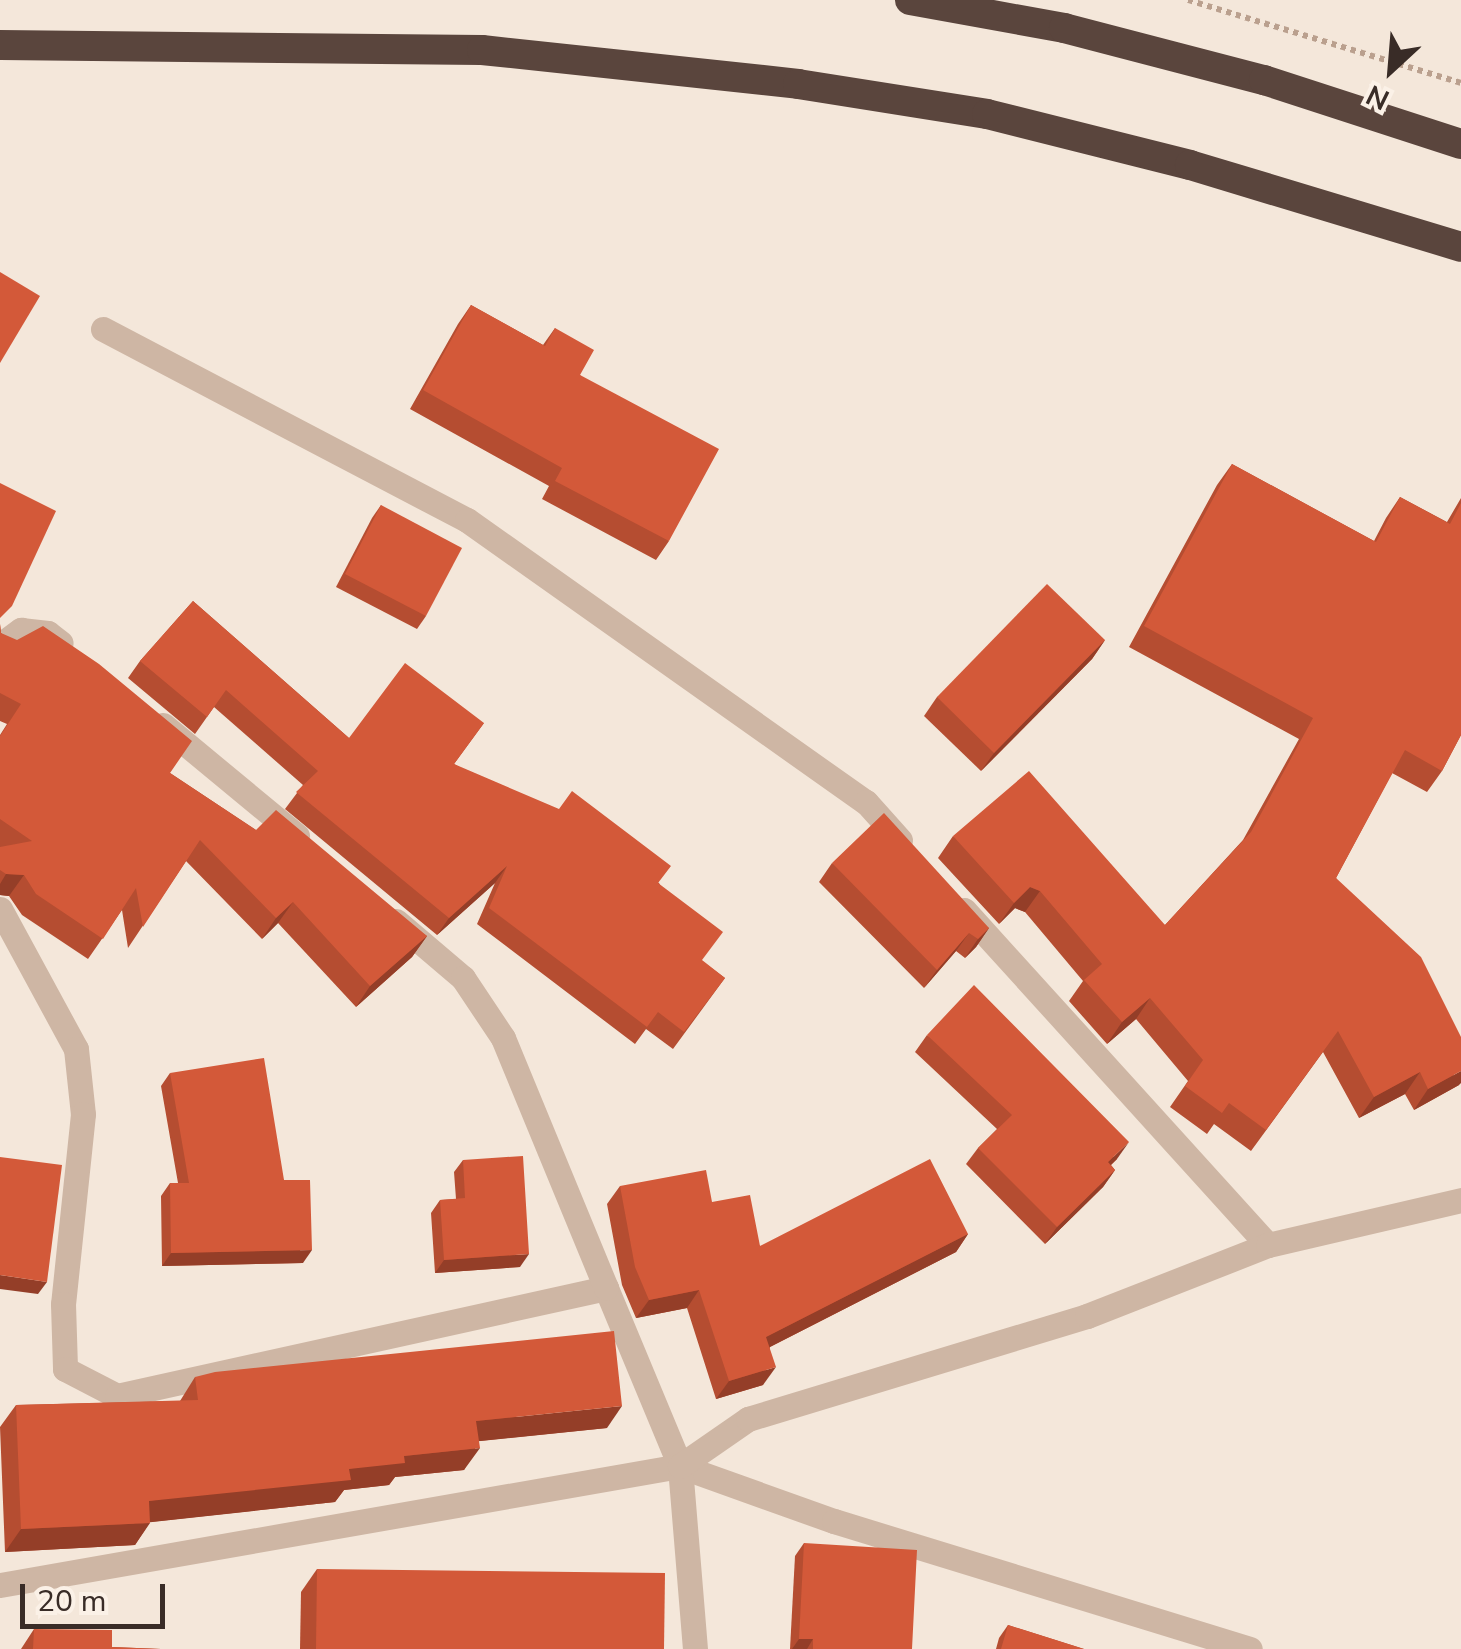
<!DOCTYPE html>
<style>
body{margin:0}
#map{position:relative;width:1461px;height:1649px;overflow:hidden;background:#f4e7da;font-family:"Nunito Sans",sans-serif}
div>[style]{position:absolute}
.path>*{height:6px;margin-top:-3px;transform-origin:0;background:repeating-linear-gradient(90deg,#baa08e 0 5px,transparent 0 10px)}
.street>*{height:25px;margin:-12.5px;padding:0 12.5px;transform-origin:12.5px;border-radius:12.5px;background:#ceb6a4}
.highway>*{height:30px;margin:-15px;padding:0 15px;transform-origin:15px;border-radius:15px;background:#5a453d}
.wall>*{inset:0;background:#b54d31}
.shaded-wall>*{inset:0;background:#943e28}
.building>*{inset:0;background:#d35939}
span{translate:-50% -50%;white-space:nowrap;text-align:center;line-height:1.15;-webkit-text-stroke:10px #fbf1e7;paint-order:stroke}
.north{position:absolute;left:1341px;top:20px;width:100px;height:100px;-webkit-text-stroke:8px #fbf1e7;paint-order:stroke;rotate:206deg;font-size:28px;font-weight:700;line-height:40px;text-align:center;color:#392c27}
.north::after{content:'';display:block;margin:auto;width:35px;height:45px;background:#392c27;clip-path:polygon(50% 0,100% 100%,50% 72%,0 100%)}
.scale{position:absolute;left:20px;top:1584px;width:145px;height:45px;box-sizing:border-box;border:5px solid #392c27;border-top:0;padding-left:12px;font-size:30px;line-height:35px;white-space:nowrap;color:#392c27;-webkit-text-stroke:8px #fbf1e7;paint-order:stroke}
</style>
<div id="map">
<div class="path">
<i style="left:1188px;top:0;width:285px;rotate:16.9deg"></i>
</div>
<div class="street">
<i style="left:103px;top:329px;width:411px;rotate:27.7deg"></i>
<i style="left:467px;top:520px;width:489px;rotate:35.3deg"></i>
<i style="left:866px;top:802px;width:51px;rotate:48.2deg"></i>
<i style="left:0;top:645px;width:26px;rotate:-36deg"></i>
<i style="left:21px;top:630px;width:27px;rotate:6deg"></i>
<i style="left:48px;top:633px;width:16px;rotate:38deg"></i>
<i style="left:163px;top:725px;width:174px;rotate:39.6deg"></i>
<i style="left:0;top:909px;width:159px;rotate:61.5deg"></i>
<i style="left:76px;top:1049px;width:65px;rotate:83.9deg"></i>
<i style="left:83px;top:1114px;width:191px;rotate:96deg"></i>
<i style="left:63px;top:1304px;width:65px;rotate:88.2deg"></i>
<i style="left:65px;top:1369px;width:59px;rotate:27.4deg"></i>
<i style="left:117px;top:1396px;width:501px;rotate:-12.45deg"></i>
<i style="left:606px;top:1288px;width:193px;rotate:67.4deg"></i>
<i style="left:680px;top:1466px;width:164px;rotate:19.7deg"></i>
<i style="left:834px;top:1521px;width:435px;rotate:17.1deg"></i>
<i style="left:964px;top:910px;width:452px;rotate:47.8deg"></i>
<i style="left:396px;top:921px;width:88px;rotate:40.4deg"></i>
<i style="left:463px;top:978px;width:72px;rotate:56.3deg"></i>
<i style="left:503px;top:1038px;width:270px;rotate:67.6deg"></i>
<i style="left:0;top:1585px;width:690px;rotate:-9.93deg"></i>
<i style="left:695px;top:1649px;width:184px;rotate:-94.7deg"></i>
<i style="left:680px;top:1466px;width:83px;rotate:-34.7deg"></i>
<i style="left:748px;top:1419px;width:354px;rotate:-16.9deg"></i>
<i style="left:1087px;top:1316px;width:194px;rotate:-21.4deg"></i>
<i style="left:1268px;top:1245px;width:198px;rotate:-13.1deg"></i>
</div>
<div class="highway">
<i style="left:910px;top:0;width:157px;rotate:10.3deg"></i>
<i style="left:1064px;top:28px;width:207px;rotate:14.6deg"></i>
<i style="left:1264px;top:80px;width:207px;rotate:18deg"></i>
<i style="left:0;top:45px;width:482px;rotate:0.6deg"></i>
<i style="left:482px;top:50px;width:318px;rotate:6.1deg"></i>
<i style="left:798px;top:84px;width:191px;rotate:9deg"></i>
<i style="left:987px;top:114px;width:209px;rotate:14.1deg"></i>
<i style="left:1190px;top:165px;width:283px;rotate:16.8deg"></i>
</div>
<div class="wall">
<i style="clip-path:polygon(471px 305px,543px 345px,555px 328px,669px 541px,656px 560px,542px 499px,549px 486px,410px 409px,458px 324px)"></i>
<i style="clip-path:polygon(1232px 464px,1374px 541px,1386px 518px,1400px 497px,1447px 522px,1461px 498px,1461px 735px,1442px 771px,1427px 792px,1392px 773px,1336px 878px,1459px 1085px,1414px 1110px,1405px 1094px,1359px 1118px,1323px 1052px,1251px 1151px,1214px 1124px,1207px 1134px,1170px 1107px,1188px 1081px,1136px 1019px,1107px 1044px,1069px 1001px,1083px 981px,1025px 912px,1015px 908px,999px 924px,938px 858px,953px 836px,1165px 925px,1243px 840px,1299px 739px,1129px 647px,1217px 485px)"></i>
<i style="clip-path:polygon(381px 505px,426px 616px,417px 629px,336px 587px,372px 518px)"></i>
<i style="clip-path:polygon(193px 601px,349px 738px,484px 723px,454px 764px,659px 883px,702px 961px,725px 978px,673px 1049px,646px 1029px,635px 1044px,477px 924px,495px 883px,437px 935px,285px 809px,303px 785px,214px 707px,195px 734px,128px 678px,140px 661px)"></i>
<i style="clip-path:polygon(0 624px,1px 633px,170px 773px,256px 830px,427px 936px,412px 957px,356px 1007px,278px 923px,262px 939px,186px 861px,128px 948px,122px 910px,88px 959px,22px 915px,9px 896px,0 895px,0 735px,7px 724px,0 721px)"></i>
<i style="clip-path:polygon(1105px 640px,1092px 659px,981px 771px,924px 716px,937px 697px)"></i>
<i style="clip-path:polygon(832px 863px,989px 928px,976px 947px,965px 958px,956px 951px,924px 988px,819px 882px)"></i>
<i style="clip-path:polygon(927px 1035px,1117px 1159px,1111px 1165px,1115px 1170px,1103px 1187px,1045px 1244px,966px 1164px,978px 1148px,997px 1129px,915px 1052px)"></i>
<i style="clip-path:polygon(170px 1073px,284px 1180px,303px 1263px,162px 1266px,161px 1196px,170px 1183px,178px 1183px,161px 1086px)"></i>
<i style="clip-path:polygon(463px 1160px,520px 1267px,435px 1273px,431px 1213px,440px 1200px,456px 1199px,454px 1172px)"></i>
<i style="clip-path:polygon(620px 1186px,712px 1202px,760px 1246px,968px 1234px,956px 1252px,770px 1347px,763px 1385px,716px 1399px,687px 1308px,636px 1318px,622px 1285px,607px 1204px)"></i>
<i style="clip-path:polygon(195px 1377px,607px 1428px,479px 1441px,464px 1470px,395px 1477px,389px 1485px,344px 1490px,335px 1502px,150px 1522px,135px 1545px,5px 1552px,0 1427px,16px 1405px,180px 1401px)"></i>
<i style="clip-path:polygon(804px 1543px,912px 1649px,790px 1649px,795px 1556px)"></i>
<i style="clip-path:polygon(317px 1569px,664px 1649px,300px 1649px,301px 1592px)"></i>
<i style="clip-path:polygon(1008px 1625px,1084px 1649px,996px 1649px,999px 1638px)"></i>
<i style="clip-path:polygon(34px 1629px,112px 1647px,161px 1649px,21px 1649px)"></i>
</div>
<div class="shaded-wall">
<i style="clip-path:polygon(1105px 640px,1092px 659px,981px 771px,994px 753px)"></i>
<i style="clip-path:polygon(507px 866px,495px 883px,437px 935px,449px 918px)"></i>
<i style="clip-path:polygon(6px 874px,24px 875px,9px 896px,0 895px,0 884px)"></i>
<i style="clip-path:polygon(1030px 887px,1040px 891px,1025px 912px,1015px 908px,999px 924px,1014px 903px)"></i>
<i style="clip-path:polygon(293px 902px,278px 923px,262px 939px,276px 918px)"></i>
<i style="clip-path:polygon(989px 928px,976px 947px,965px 958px,978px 939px)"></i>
<i style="clip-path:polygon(969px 933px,956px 951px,924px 988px,937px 970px)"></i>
<i style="clip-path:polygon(427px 936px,412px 957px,356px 1007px,370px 986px)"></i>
<i style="clip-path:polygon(1150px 998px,1136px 1019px,1107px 1044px,1122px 1022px)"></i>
<i style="clip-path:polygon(1461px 1071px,1461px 1083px,1459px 1085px,1414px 1110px,1428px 1089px)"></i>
<i style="clip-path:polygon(1420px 1072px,1405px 1094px,1359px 1118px,1374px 1097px)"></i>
<i style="clip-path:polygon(1129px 1142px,1117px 1159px,1096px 1179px,1108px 1162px)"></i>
<i style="clip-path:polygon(1115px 1170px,1103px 1187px,1045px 1244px,1057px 1227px)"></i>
<i style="clip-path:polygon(968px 1234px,956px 1252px,754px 1355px,766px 1337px)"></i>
<i style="clip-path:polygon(312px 1250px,303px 1263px,162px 1266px,171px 1253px)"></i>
<i style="clip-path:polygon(529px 1254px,520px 1267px,435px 1273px,444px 1260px)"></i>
<i style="clip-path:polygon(0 1275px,47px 1282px,38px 1294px,0 1289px)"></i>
<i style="clip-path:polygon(699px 1290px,687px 1308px,636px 1318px,649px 1300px)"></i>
<i style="clip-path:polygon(776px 1367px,763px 1385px,716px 1399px,729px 1381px)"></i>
<i style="clip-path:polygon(622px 1406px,607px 1428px,461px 1443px,476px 1421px)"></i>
<i style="clip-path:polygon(480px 1448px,464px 1470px,395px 1477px,389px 1485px,344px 1490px,335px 1502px,134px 1524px,149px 1501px,349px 1469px,404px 1456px)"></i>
<i style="clip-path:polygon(150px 1523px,135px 1545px,5px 1552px,21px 1529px)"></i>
<i style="clip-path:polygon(799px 1639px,813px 1639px,807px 1649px,792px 1649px)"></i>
</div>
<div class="building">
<i style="clip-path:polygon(0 272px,40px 296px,0 363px)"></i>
<i style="clip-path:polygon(471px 305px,545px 346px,555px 328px,594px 350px,580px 375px,719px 449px,669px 541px,555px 481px,562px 468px,423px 390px)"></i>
<i style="clip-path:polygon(1232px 464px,1376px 542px,1400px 497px,1450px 524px,1461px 503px,1461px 735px,1442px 771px,1405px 750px,1336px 878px,1421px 957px,1461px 1037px,1461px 1071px,1428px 1089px,1420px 1072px,1374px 1097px,1338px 1031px,1266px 1130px,1229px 1103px,1222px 1113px,1185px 1086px,1203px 1060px,1150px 998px,1122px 1022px,1084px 980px,1102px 964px,1040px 891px,1030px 887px,1014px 903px,953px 836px,1029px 771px,1165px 925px,1251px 832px,1313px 718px,1144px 626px)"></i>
<i style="clip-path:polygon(0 483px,56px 511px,12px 606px,0 618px)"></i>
<i style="clip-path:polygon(381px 505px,462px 548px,426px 616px,345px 574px)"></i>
<i style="clip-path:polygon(1047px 584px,1105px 640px,994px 753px,937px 697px)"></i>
<i style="clip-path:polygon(193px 601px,349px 738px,405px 663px,484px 723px,454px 764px,559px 809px,572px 791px,671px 866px,658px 883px,723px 932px,702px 960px,725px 978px,684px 1032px,658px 1012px,647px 1027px,489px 908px,507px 866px,449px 918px,296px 792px,318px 771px,226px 690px,207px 717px,140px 661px)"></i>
<i style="clip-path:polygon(0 624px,1px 633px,17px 640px,43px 626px,99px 664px,192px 741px,170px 773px,256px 830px,276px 810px,427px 936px,370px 986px,293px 902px,276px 918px,200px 840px,143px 927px,136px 888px,103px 939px,36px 894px,24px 875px,6px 874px,0 870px,0 847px,32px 841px,0 819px,0 736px,21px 704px,0 693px)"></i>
<i style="clip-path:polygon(884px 813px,989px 928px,978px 939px,969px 933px,937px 970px,832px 863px)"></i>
<i style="clip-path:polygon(974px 985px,1129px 1142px,1108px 1162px,1115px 1170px,1057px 1227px,978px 1148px,1012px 1115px,927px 1035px)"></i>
<i style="clip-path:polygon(264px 1058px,284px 1180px,310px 1180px,312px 1250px,171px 1253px,170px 1183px,189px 1183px,170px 1073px)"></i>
<i style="clip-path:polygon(523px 1156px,529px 1254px,444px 1260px,440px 1200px,465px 1198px,463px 1160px)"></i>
<i style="clip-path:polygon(0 1157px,62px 1165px,47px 1282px,0 1275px)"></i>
<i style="clip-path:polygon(930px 1159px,968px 1234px,766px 1337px,776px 1367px,729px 1381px,699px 1290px,649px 1300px,635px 1267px,620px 1186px,706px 1170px,712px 1202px,750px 1195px,760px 1246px)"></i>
<i style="clip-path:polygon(614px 1331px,622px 1406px,476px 1421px,480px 1448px,404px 1456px,405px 1463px,349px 1469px,351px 1480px,149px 1501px,150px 1523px,21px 1529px,16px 1405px,198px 1400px,195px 1377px,215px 1372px)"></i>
<i style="clip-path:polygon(804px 1543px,917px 1550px,912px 1649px,813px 1649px,813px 1639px,799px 1639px)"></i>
<i style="clip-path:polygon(317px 1569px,665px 1573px,664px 1649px,316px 1649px)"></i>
<i style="clip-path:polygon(1008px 1625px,1084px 1649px,1001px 1649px)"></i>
<i style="clip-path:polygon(34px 1629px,112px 1630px,112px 1647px,161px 1649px,33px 1649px)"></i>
</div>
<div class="north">N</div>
<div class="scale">20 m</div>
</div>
